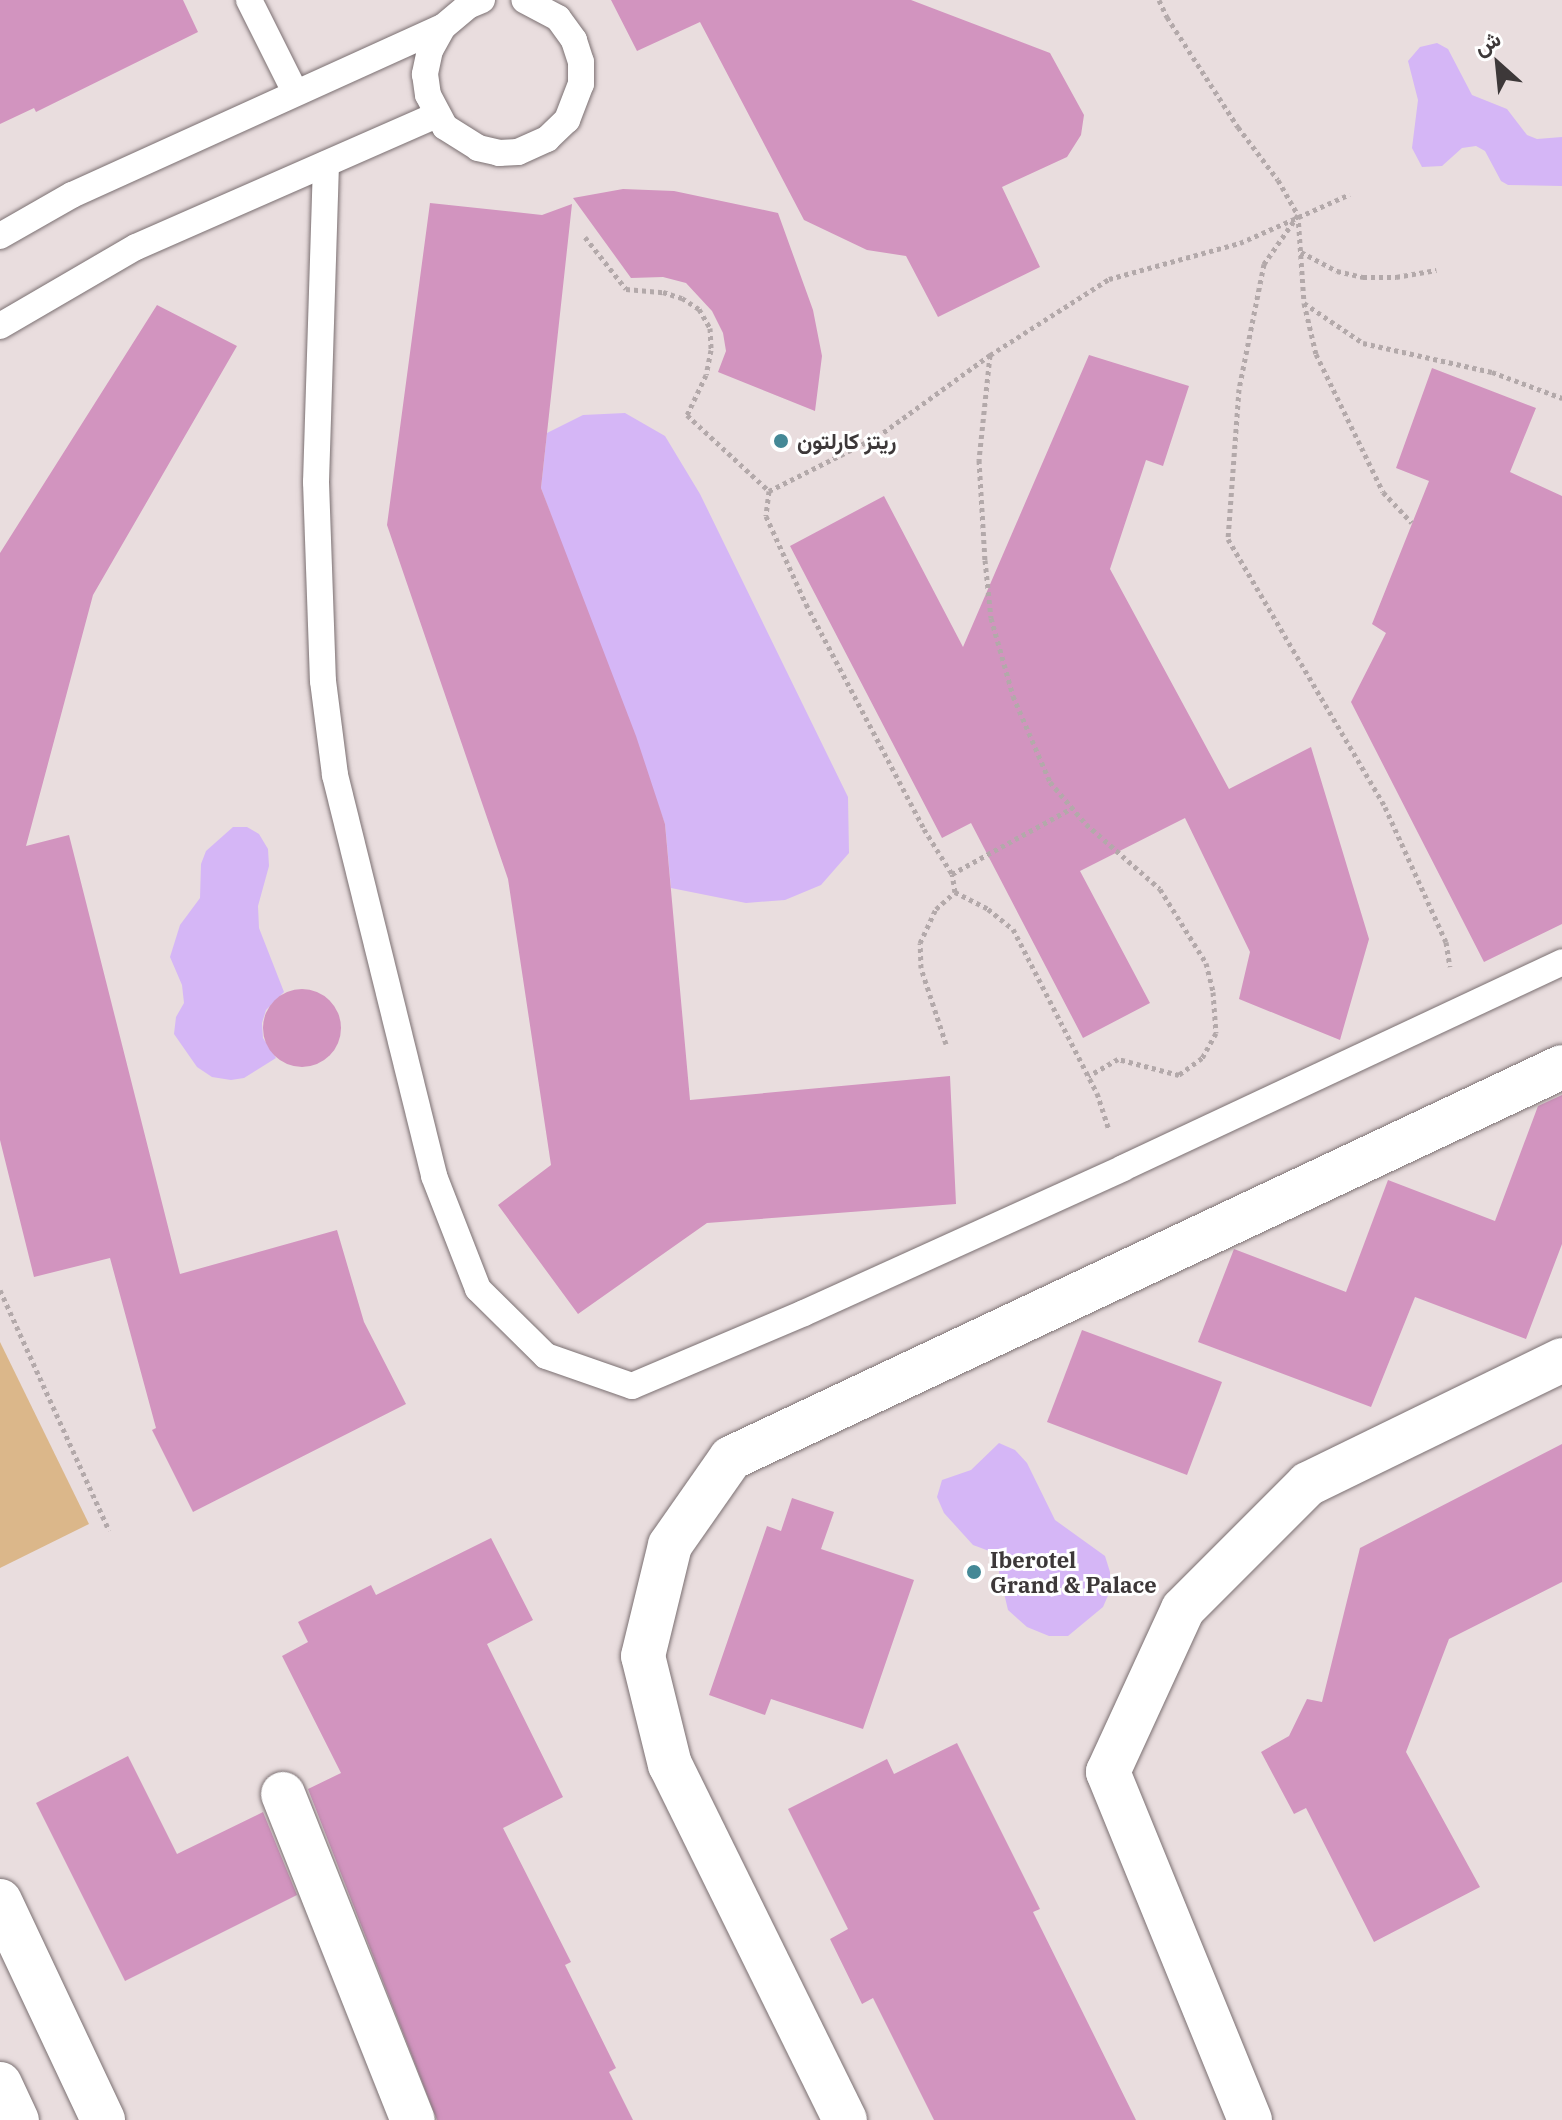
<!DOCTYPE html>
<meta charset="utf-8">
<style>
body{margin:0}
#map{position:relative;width:1562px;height:2120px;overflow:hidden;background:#e9ddde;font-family:"IBM Plex Serif",Vazirmatn,serif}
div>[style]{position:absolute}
.green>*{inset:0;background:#dbb78a}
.water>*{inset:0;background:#d5b6f6}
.building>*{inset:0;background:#d294bf}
.round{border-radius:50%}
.path>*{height:5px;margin-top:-2.5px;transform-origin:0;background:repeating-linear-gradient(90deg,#b3a9aa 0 4px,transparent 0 8px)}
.roads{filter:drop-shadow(0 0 2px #7b7072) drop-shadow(0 0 2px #7b7072)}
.service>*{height:26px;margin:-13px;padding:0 13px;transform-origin:13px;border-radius:13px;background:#fff}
.minor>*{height:44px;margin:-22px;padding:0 22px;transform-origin:22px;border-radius:22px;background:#fff}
.dots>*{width:22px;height:22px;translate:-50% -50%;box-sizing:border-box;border:4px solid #fff;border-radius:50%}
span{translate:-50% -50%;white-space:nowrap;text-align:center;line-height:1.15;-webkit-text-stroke:6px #fff;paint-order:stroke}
.poi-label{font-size:22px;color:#3d3839;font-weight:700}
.left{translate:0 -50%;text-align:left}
.north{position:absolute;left:1458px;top:24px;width:80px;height:80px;-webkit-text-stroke:6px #fff;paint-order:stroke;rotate:333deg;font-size:22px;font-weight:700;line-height:32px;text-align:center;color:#3d3839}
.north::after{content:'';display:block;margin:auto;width:28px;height:36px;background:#3d3839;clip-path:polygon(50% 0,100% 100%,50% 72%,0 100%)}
</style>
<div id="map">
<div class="green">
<i style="clip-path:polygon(0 1342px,89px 1524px,0 1568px)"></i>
</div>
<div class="water">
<i style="clip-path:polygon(1437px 43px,1448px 49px,1472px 95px,1507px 109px,1527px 135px,1537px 139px,1562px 137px,1562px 186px,1508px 185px,1501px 181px,1485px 151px,1476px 146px,1462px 148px,1442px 166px,1422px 167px,1412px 148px,1418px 100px,1408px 61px,1420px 47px)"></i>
<i style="clip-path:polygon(625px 413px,665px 436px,700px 494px,848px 797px,849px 853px,821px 885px,785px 900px,746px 903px,671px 888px,665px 824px,541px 488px,547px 433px,583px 415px)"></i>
<i style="clip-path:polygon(233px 827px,247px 827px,259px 834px,268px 849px,269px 866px,258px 906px,259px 928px,284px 992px,266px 1010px,262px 1023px,263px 1038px,276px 1058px,244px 1078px,231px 1080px,212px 1077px,197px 1067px,174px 1034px,176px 1017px,184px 1003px,182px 985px,170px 957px,180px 925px,200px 898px,201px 864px,206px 851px)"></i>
<i style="clip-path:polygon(999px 1443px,1015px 1450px,1027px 1463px,1055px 1520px,1105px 1556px,1110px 1572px,1110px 1591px,1103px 1607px,1068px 1636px,1049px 1636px,1027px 1627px,1008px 1610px,999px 1572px,1000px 1555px,973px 1545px,944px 1513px,937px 1497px,942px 1480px,971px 1470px)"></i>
</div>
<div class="building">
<i style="clip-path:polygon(0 0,183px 0,198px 32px,36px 112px,34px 108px,0 124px)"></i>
<i style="clip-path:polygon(611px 0,911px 0,1050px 53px,1084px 115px,1081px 135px,1067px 157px,1002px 187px,1040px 267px,938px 317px,906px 256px,867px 250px,804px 220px,700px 22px,637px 51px)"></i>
<i style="clip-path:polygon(623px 189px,674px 191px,778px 213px,813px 310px,822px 356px,815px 411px,718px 372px,726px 351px,723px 333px,712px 311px,686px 283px,663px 277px,631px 278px,573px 198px)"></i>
<i style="clip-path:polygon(430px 203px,542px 215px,572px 204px,541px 488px,636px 736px,665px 824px,690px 1100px,950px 1076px,956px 1204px,707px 1223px,578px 1314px,498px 1205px,551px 1165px,508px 879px,387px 525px)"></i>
<i style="clip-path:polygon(157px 305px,237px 346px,93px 595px,26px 846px,69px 835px,180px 1274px,337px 1230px,364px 1322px,406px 1404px,193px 1512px,152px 1430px,156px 1428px,110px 1258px,34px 1277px,0 1140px,0 553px)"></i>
<i style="clip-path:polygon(1089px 355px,1189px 386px,1163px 466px,1146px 460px,1110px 569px,1229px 789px,1311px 747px,1369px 939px,1340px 1040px,1239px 999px,1250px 952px,1185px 818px,1080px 871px,1150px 1003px,1083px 1038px,971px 823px,942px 838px,790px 546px,884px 496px,963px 647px)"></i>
<i style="clip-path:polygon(1432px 368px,1536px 408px,1510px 472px,1562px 496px,1562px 924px,1484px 962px,1351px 702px,1386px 633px,1372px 624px,1429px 481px,1396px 468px)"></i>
<i class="round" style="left:263px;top:989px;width:78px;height:78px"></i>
<i style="clip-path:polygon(1562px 1095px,1562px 1244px,1526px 1339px,1415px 1297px,1371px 1407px,1198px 1342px,1234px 1249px,1346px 1292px,1388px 1180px,1495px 1221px,1538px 1106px)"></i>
<i style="clip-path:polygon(1082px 1330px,1222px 1382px,1187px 1475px,1047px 1422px)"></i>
<i style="clip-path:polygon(1562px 1444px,1562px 1582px,1449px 1639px,1406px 1752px,1480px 1887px,1374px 1942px,1306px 1808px,1294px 1814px,1261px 1752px,1289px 1736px,1307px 1699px,1322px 1702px,1360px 1548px)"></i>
<i style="clip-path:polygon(792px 1498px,834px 1512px,821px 1549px,914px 1580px,863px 1729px,771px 1699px,765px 1715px,709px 1695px,767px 1526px,781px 1531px)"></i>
<i style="clip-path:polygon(491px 1538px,533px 1620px,487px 1644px,563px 1797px,503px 1828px,571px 1962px,565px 1965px,616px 2068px,609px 2072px,633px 2120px,437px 2120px,308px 1789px,341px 1773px,282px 1656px,308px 1642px,298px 1622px,371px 1585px,376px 1595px)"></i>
<i style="clip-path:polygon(957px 1743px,1040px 1909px,1033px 1912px,1136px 2120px,934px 2120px,873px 1998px,862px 2004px,830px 1939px,848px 1929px,788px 1809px,887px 1759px,894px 1774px)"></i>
<i style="clip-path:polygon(128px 1756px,177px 1854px,263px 1812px,297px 1895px,125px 1981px,36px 1803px)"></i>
</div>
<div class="path">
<i style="left:1159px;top:0;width:19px;rotate:65deg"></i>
<i style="left:1167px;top:17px;width:131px;rotate:57.2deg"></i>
<i style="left:1238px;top:127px;width:66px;rotate:53deg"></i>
<i style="left:1278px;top:180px;width:40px;rotate:60.3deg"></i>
<i style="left:1298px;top:215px;width:88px;rotate:86.1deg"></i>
<i style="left:1304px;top:303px;width:52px;rotate:76.8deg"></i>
<i style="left:1316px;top:354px;width:153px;rotate:64.1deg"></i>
<i style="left:1383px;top:492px;width:42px;rotate:46.9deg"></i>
<i style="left:1298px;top:215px;width:60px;rotate:124.8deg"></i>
<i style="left:1264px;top:264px;width:127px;rotate:101.3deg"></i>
<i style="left:1239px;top:389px;width:150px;rotate:94.2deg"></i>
<i style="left:1228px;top:539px;width:311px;rotate:59.6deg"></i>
<i style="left:1385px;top:807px;width:148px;rotate:65.7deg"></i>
<i style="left:1446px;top:942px;width:25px;rotate:81deg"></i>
<i style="left:585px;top:237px;width:66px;rotate:51.7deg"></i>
<i style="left:626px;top:289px;width:37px;rotate:5deg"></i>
<i style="left:663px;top:292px;width:20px;rotate:18deg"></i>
<i style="left:682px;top:298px;width:20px;rotate:33deg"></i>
<i style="left:699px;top:309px;width:22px;rotate:60deg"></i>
<i style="left:710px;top:328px;width:22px;rotate:87deg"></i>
<i style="left:711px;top:350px;width:25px;rotate:101deg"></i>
<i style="left:706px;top:375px;width:44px;rotate:115.4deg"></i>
<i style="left:687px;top:415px;width:112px;rotate:42.8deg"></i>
<i style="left:1301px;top:252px;width:41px;rotate:27.8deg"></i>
<i style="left:1337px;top:271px;width:27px;rotate:13deg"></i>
<i style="left:1363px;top:277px;width:33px"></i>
<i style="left:1396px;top:277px;width:41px;rotate:-9.9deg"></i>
<i style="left:1304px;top:303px;width:71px;rotate:34.1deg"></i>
<i style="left:1363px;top:343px;width:132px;rotate:12.7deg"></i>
<i style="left:1492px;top:372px;width:75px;rotate:20.4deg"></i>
<i style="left:990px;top:355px;width:106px;rotate:96deg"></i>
<i style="left:979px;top:460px;width:100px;rotate:86.6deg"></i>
<i style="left:985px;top:560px;width:58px;rotate:84.1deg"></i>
<i style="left:991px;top:618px;width:81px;rotate:74.2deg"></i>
<i style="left:1013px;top:696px;width:94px;rotate:66.7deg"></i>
<i style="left:1050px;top:782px;width:55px;rotate:49.4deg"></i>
<i style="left:1086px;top:824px;width:98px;rotate:41.3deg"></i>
<i style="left:1160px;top:889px;width:87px;rotate:58.1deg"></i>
<i style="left:1206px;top:963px;width:30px;rotate:76deg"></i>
<i style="left:1213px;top:992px;width:41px;rotate:85.8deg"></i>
<i style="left:1216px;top:1033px;width:29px;rotate:119deg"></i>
<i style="left:1202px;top:1058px;width:29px;rotate:144deg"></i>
<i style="left:1179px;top:1075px;width:63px;rotate:-165.3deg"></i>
<i style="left:1118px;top:1059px;width:34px;rotate:150deg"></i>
<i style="left:769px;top:491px;width:121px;rotate:-26.6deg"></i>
<i style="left:877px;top:437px;width:140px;rotate:-36deg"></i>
<i style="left:990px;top:355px;width:141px;rotate:-32.6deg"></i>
<i style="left:1109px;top:279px;width:136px;rotate:-15.4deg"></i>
<i style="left:1240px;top:243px;width:120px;rotate:-24deg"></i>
<i style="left:769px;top:491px;width:25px;rotate:97deg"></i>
<i style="left:766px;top:516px;width:97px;rotate:65.6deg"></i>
<i style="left:806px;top:604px;width:254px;rotate:62.3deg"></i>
<i style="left:924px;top:829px;width:53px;rotate:58.1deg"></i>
<i style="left:955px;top:892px;width:18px;rotate:-99deg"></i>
<i style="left:952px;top:874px;width:137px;rotate:-28.8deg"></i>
<i style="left:946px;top:1044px;width:80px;rotate:-108.2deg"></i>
<i style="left:921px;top:968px;width:25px;rotate:-92deg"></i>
<i style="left:920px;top:943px;width:38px;rotate:-65deg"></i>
<i style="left:936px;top:909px;width:25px;rotate:-42deg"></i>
<i style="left:955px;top:892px;width:37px;rotate:27deg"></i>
<i style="left:988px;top:909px;width:32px;rotate:39deg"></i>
<i style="left:1013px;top:929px;width:184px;rotate:62.9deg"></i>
<i style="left:1097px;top:1093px;width:38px;rotate:72deg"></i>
<i style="left:0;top:1290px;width:264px;rotate:65.6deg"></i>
</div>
<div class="roads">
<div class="service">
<i style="left:249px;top:0;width:103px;rotate:63.4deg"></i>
<i style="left:482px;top:0;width:15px;rotate:157deg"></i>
<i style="left:468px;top:6px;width:33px;rotate:140deg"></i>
<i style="left:443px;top:27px;width:26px;rotate:119deg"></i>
<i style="left:430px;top:50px;width:25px;rotate:102deg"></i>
<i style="left:425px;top:74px;width:21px;rotate:82deg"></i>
<i style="left:428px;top:95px;width:36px;rotate:62deg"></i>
<i style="left:445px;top:127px;width:39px;rotate:32deg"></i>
<i style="left:478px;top:148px;width:22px;rotate:13deg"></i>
<i style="left:499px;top:153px;width:19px;rotate:-3deg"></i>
<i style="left:518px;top:152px;width:32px;rotate:-24deg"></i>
<i style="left:547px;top:139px;width:28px;rotate:-44deg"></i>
<i style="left:567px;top:120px;width:39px;rotate:-69deg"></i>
<i style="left:581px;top:84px;width:22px;rotate:-90deg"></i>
<i style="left:581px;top:62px;width:23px;rotate:-108deg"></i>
<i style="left:574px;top:40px;width:27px;rotate:-126deg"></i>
<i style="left:558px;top:18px;width:38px;rotate:-152deg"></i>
<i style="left:326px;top:164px;width:318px;rotate:91.8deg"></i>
<i style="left:316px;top:482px;width:199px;rotate:88deg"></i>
<i style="left:323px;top:681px;width:95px;rotate:82.7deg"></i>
<i style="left:335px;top:775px;width:413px;rotate:76.1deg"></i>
<i style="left:434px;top:1176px;width:121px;rotate:68.7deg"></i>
<i style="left:478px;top:1289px;width:95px;rotate:44.6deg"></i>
<i style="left:546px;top:1356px;width:91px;rotate:19.2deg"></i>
<i style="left:632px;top:1386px;width:187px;rotate:-23deg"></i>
<i style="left:804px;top:1313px;width:350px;rotate:-24.4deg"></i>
<i style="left:1123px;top:1168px;width:485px;rotate:-25.1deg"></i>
<i style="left:0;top:236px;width:83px;rotate:-29.7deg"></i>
<i style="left:72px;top:195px;width:407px;rotate:-24.4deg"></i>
<i style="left:0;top:326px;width:157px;rotate:-30.2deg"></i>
<i style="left:136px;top:247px;width:328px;rotate:-23.7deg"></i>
</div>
<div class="minor">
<i style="left:283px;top:1794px;width:351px;rotate:68.3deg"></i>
<i style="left:0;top:1901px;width:242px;rotate:64.8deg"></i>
<i style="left:0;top:2084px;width:40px;rotate:65deg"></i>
<i style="left:845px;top:2120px;width:396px;rotate:-116.2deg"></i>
<i style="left:670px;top:1765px;width:112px;rotate:-103.9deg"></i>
<i style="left:643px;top:1656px;width:114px;rotate:-76.3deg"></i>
<i style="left:670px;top:1545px;width:106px;rotate:-55deg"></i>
<i style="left:731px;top:1458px;width:918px;rotate:-25.2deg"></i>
<i style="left:1250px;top:2120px;width:376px;rotate:-112.2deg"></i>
<i style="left:1108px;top:1772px;width:179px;rotate:-65.3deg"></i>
<i style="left:1183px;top:1609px;width:177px;rotate:-45deg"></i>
<i style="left:1308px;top:1484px;width:283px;rotate:-26deg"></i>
</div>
</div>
<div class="dots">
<i style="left:781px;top:441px;background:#448896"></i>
<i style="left:974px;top:1572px;background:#448896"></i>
</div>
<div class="poi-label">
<span class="left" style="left:797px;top:441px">ريتز كارلتون</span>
<span class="left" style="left:990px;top:1572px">Iberotel<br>Grand &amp; Palace</span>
</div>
<div class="north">ش</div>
</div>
